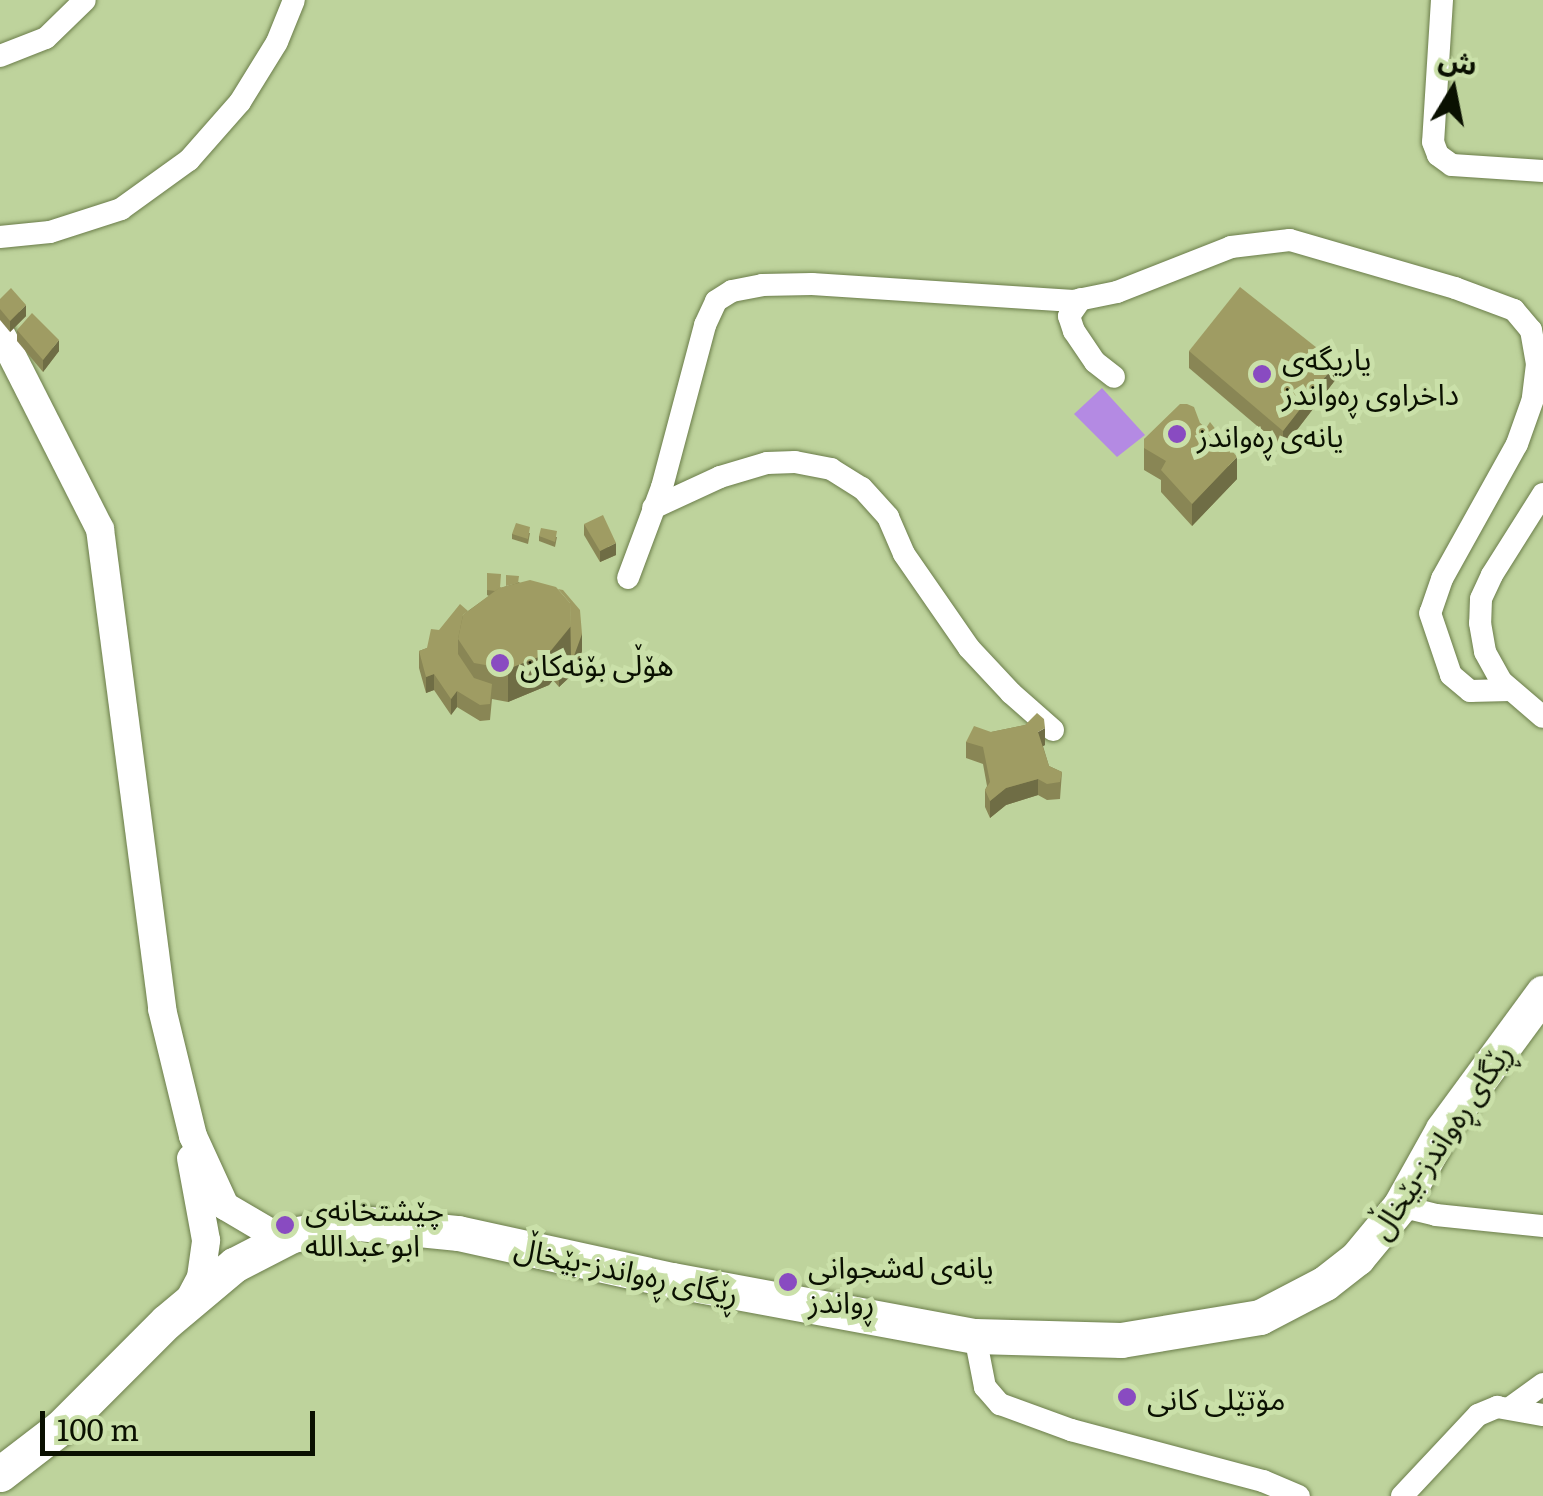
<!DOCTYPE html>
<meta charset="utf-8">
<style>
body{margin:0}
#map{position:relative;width:1543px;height:1496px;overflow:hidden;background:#bed39c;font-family:Literata,"Noto Sans Arabic",serif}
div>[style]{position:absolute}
.green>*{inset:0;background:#b48ae3}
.roads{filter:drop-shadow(0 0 2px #6b7d4a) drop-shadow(0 0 2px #6b7d4a)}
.minor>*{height:22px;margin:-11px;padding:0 11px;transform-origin:11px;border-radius:11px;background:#fff}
.tertiary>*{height:28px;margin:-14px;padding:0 14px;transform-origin:14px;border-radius:14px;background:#fff}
.primary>*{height:35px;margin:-17.5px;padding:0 17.5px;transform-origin:17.5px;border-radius:17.5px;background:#fff}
.wall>*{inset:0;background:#898655}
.shaded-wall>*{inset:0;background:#6f6d45}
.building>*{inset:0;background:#9f9c63}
.dots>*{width:28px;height:28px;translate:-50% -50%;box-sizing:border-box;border:5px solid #cae0a9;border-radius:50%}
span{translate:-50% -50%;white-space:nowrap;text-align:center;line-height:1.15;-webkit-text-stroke:10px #cae0a9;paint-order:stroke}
.poi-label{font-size:30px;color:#0a1001}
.left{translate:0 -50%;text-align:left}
.street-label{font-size:30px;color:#0a1001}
.north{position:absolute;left:1403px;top:40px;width:100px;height:100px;-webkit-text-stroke:8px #cae0a9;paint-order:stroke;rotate:10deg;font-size:28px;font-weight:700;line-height:40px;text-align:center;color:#0a1001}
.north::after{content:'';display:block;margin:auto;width:35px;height:45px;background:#0a1001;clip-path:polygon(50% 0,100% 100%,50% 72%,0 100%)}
.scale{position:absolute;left:40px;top:1411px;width:275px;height:45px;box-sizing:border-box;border:5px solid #0a1001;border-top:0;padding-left:12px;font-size:30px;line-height:35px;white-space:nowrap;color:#0a1001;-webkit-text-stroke:8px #cae0a9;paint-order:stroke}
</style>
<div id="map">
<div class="green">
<i style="clip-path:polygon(1102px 388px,1145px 435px,1117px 457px,1074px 414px)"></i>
</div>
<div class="roads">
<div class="minor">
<i style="left:1442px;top:0;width:142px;rotate:93.6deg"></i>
<i style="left:1433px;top:142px;width:14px;rotate:69deg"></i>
<i style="left:1438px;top:155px;width:17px;rotate:36deg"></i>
<i style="left:1452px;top:165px;width:91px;rotate:3.8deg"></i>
<i style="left:0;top:56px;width:49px;rotate:-21.4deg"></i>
<i style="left:46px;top:38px;width:54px;rotate:-44.3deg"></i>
<i style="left:0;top:237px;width:50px;rotate:-5.7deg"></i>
<i style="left:50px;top:232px;width:75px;rotate:-17.9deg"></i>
<i style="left:121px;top:209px;width:84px;rotate:-35.8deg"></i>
<i style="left:189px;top:160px;width:77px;rotate:-48.7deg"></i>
<i style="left:240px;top:102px;width:70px;rotate:-58.3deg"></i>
<i style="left:277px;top:42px;width:45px;rotate:-68deg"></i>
<i style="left:1081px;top:299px;width:21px;rotate:125deg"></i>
<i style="left:1069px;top:316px;width:16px;rotate:72deg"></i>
<i style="left:1074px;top:331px;width:37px;rotate:56deg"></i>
<i style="left:1095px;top:362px;width:24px;rotate:38deg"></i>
<i style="left:1543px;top:494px;width:96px;rotate:122.2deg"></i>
<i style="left:1492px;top:575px;width:26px;rotate:115deg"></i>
<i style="left:1481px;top:599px;width:24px;rotate:92deg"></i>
<i style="left:1480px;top:623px;width:29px;rotate:80deg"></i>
<i style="left:1485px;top:652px;width:33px;rotate:61deg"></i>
<i style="left:1501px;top:681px;width:55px;rotate:40.6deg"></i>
<i style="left:653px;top:508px;width:74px;rotate:-24.8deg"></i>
<i style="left:720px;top:477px;width:49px;rotate:-16.6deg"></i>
<i style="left:767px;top:463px;width:28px;rotate:-2deg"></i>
<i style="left:795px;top:462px;width:37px;rotate:11deg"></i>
<i style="left:831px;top:469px;width:36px;rotate:32deg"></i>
<i style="left:862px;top:488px;width:39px;rotate:48deg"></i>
<i style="left:888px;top:517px;width:40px;rotate:66.6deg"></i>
<i style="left:904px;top:554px;width:114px;rotate:55.3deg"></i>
<i style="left:969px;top:648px;width:62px;rotate:47deg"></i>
<i style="left:1011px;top:693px;width:56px;rotate:41.4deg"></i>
<i style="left:628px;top:578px;width:97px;rotate:-69.5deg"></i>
<i style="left:662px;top:487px;width:168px;rotate:-75.1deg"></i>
<i style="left:705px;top:325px;width:26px;rotate:-65deg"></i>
<i style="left:716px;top:301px;width:19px;rotate:-32deg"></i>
<i style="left:732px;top:291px;width:31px;rotate:-11deg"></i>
<i style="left:762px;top:285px;width:50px;rotate:-1.1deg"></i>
<i style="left:812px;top:284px;width:262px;rotate:3.7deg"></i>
<i style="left:1073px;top:301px;width:45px;rotate:-11.6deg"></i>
<i style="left:1117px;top:292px;width:123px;rotate:-21.5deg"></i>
<i style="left:1231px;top:247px;width:59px;rotate:-6.8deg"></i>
<i style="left:1290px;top:240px;width:172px;rotate:16.2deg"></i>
<i style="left:1455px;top:288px;width:63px;rotate:20.4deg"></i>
<i style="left:1514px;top:310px;width:26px;rotate:50deg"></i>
<i style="left:1531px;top:330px;width:35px;rotate:80deg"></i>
<i style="left:1537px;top:364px;width:35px;rotate:97deg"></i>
<i style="left:1533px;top:399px;width:48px;rotate:109.6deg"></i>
<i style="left:1517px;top:444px;width:154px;rotate:119.1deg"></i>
<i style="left:1442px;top:579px;width:36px;rotate:109deg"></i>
<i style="left:1430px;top:613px;width:65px;rotate:71.3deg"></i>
<i style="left:1451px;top:675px;width:25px;rotate:40deg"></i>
<i style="left:1470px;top:691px;width:40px;rotate:-1.4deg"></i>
<i style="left:1400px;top:1206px;width:37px;rotate:14deg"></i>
<i style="left:1436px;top:1215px;width:108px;rotate:5.9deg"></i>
<i style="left:975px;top:1336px;width:52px;rotate:78.9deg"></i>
<i style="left:985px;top:1387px;width:23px;rotate:49deg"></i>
<i style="left:1000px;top:1404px;width:76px;rotate:20.1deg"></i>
<i style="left:1071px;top:1430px;width:199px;rotate:14.9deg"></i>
<i style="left:1263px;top:1481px;width:39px;rotate:23deg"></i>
<i style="left:1510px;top:1408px;width:41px;rotate:-36deg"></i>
<i style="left:1402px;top:1496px;width:111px;rotate:-46.8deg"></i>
<i style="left:1478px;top:1415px;width:21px;rotate:-23deg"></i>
<i style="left:1497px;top:1407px;width:47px;rotate:9.9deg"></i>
</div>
<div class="tertiary">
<i style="left:0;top:332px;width:221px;rotate:63.1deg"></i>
<i style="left:100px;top:529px;width:484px;rotate:82.6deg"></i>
<i style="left:162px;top:1009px;width:131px;rotate:76.3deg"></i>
<i style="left:193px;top:1136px;width:77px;rotate:65.4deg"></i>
<i style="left:225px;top:1206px;width:53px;rotate:30.4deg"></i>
<i style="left:271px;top:1233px;width:21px;rotate:5deg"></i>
<i style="left:189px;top:1300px;width:26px;rotate:-62deg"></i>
<i style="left:201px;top:1277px;width:37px;rotate:-82deg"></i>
<i style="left:206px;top:1240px;width:83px;rotate:-100.4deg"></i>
</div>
<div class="primary">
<i style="left:0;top:1474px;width:76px;rotate:-37.5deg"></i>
<i style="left:60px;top:1428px;width:150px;rotate:-45deg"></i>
<i style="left:166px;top:1322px;width:89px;rotate:-40deg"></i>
<i style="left:234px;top:1265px;width:65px;rotate:-27.3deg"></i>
<i style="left:292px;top:1235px;width:68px;rotate:-10.2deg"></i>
<i style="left:359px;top:1223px;width:100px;rotate:5.8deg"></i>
<i style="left:458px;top:1233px;width:219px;rotate:12.4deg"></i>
<i style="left:672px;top:1280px;width:308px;rotate:10.5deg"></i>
<i style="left:975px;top:1336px;width:146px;rotate:1.6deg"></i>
<i style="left:1121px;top:1340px;width:141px;rotate:-9.4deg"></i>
<i style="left:1260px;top:1317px;width:73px;rotate:-27.6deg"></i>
<i style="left:1325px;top:1283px;width:41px;rotate:-38deg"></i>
<i style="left:1357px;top:1258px;width:67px;rotate:-50.4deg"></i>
<i style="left:1400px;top:1206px;width:88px;rotate:-60.8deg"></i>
<i style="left:1443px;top:1129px;width:169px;rotate:-53.7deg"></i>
</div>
</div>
<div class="wall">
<i style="clip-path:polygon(0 299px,26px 316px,10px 332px,0 320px)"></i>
<i style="clip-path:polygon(17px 330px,59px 351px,43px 372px,17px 341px)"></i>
<i style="clip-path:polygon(1189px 351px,1336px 379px,1283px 448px,1189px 368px)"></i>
<i style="clip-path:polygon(1200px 423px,1237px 479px,1192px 526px,1161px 492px,1161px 480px,1144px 470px,1144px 439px)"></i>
<i style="clip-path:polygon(584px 524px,616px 555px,600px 562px,584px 535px)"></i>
<i style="clip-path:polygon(530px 533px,528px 544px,512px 539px,512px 534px)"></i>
<i style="clip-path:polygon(539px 536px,557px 537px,555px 547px,539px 541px)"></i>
<i style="clip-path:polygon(487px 573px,501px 588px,519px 582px,582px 651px,574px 673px,559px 687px,553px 680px,549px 685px,508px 702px,492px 699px,490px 720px,480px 721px,457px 707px,451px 715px,434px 690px,426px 693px,419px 668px,419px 651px,427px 648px,468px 611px,489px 596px,487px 595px)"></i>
<i style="clip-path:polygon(1025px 725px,1045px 745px,1043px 746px,1049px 766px,1062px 772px,1060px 799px,1047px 800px,1038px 795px,1006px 805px,990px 818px,985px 807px,985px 790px,987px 786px,983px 764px,966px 758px,966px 742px,991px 732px)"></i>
</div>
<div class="shaded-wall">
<i style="clip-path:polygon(26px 305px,26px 316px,10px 332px,10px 321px)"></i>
<i style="clip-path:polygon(59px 340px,59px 351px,43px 372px,43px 360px)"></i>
<i style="clip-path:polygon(1336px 363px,1336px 379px,1283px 448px,1283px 431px)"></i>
<i style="clip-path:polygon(1237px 457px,1237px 479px,1192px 526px,1192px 504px)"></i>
<i style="clip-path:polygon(616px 543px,616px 555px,600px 562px,600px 551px)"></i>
<i style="clip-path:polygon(571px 626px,582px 634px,582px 651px,574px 673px,559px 687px,559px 670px,553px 665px,553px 680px,549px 685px,508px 702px,508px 669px)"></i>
<i style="clip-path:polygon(434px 674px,434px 690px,426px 693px,426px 677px)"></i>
<i style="clip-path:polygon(457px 691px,457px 707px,451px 715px,451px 699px)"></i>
<i style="clip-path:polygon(1045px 728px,1045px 745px,1038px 749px,1038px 732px)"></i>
<i style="clip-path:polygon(1038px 779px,1038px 795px,1006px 805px,990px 818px,990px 801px,1006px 788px)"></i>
</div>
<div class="building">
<i style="clip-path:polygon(1240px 287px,1336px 363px,1283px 431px,1189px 351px)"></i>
<i style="clip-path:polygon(11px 288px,26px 305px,10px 321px,0 309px,0 299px)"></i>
<i style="clip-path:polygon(32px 313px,59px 340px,43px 360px,17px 330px)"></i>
<i style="clip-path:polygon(1180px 404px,1187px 404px,1194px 407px,1200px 423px,1206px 428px,1210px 422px,1237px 457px,1192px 504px,1161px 470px,1166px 461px,1144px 448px,1144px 439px)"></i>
<i style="clip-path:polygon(603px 515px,616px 543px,600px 551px,584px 524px)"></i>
<i style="clip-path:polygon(516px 523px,530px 527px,528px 539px,512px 534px)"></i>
<i style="clip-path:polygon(541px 528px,557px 531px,555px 542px,539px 536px)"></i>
<i style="clip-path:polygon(487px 573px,501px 574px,500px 588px,495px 591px,487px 590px)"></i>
<i style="clip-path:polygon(506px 575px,519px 576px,518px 583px,506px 586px)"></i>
<i style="clip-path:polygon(530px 580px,556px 587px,570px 603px,571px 626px,549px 653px,508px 669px,474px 663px,458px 639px,463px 615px,499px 588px)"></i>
<i style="clip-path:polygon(558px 589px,563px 590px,580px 610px,582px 634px,574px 656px,569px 661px,571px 658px,570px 603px)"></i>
<i style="clip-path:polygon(460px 604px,468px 611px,463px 615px,458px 639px,458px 654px,474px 678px,492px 684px,490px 704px,480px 705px,457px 691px,451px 699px,434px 674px,426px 677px,419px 651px,427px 648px,431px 629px,439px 630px)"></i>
<i style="clip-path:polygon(1037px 713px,1044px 719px,1045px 728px,1038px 732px,1049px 766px,1062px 772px,1060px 782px,1047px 784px,1038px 779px,1006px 788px,990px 801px,985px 790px,990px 782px,983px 747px,966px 742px,974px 726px,991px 732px,1025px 725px)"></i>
</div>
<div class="dots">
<i style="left:1262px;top:374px;background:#894bc1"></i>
<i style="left:1177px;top:434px;background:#894bc1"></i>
<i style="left:500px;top:663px;background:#894bc1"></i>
<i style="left:285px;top:1225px;background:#894bc1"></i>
<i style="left:788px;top:1282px;background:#894bc1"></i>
<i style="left:1127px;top:1397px;background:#894bc1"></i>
</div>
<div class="poi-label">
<span class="left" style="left:1282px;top:374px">یاریگەی<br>داخراوی ڕەواندز</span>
<span class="left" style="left:1197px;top:434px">یانەی ڕەواندز</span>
<span class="left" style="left:520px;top:663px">هۆڵی بۆنەکان</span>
<span class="left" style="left:305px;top:1225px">چێشتخانەی<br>ابو عبدالله</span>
<span class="left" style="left:808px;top:1282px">یانەی لەشجوانی<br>ڕواندز</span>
<span class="left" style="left:1147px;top:1397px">مۆتێلی کانی</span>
</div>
<div class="street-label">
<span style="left:1439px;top:1140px;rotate:-56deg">ڕێگای ڕەواندز-بێخاڵ</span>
<span style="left:627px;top:1269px;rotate:12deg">ڕێگای ڕەواندز-بێخاڵ</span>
</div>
<div class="north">ش</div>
<div class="scale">100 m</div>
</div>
